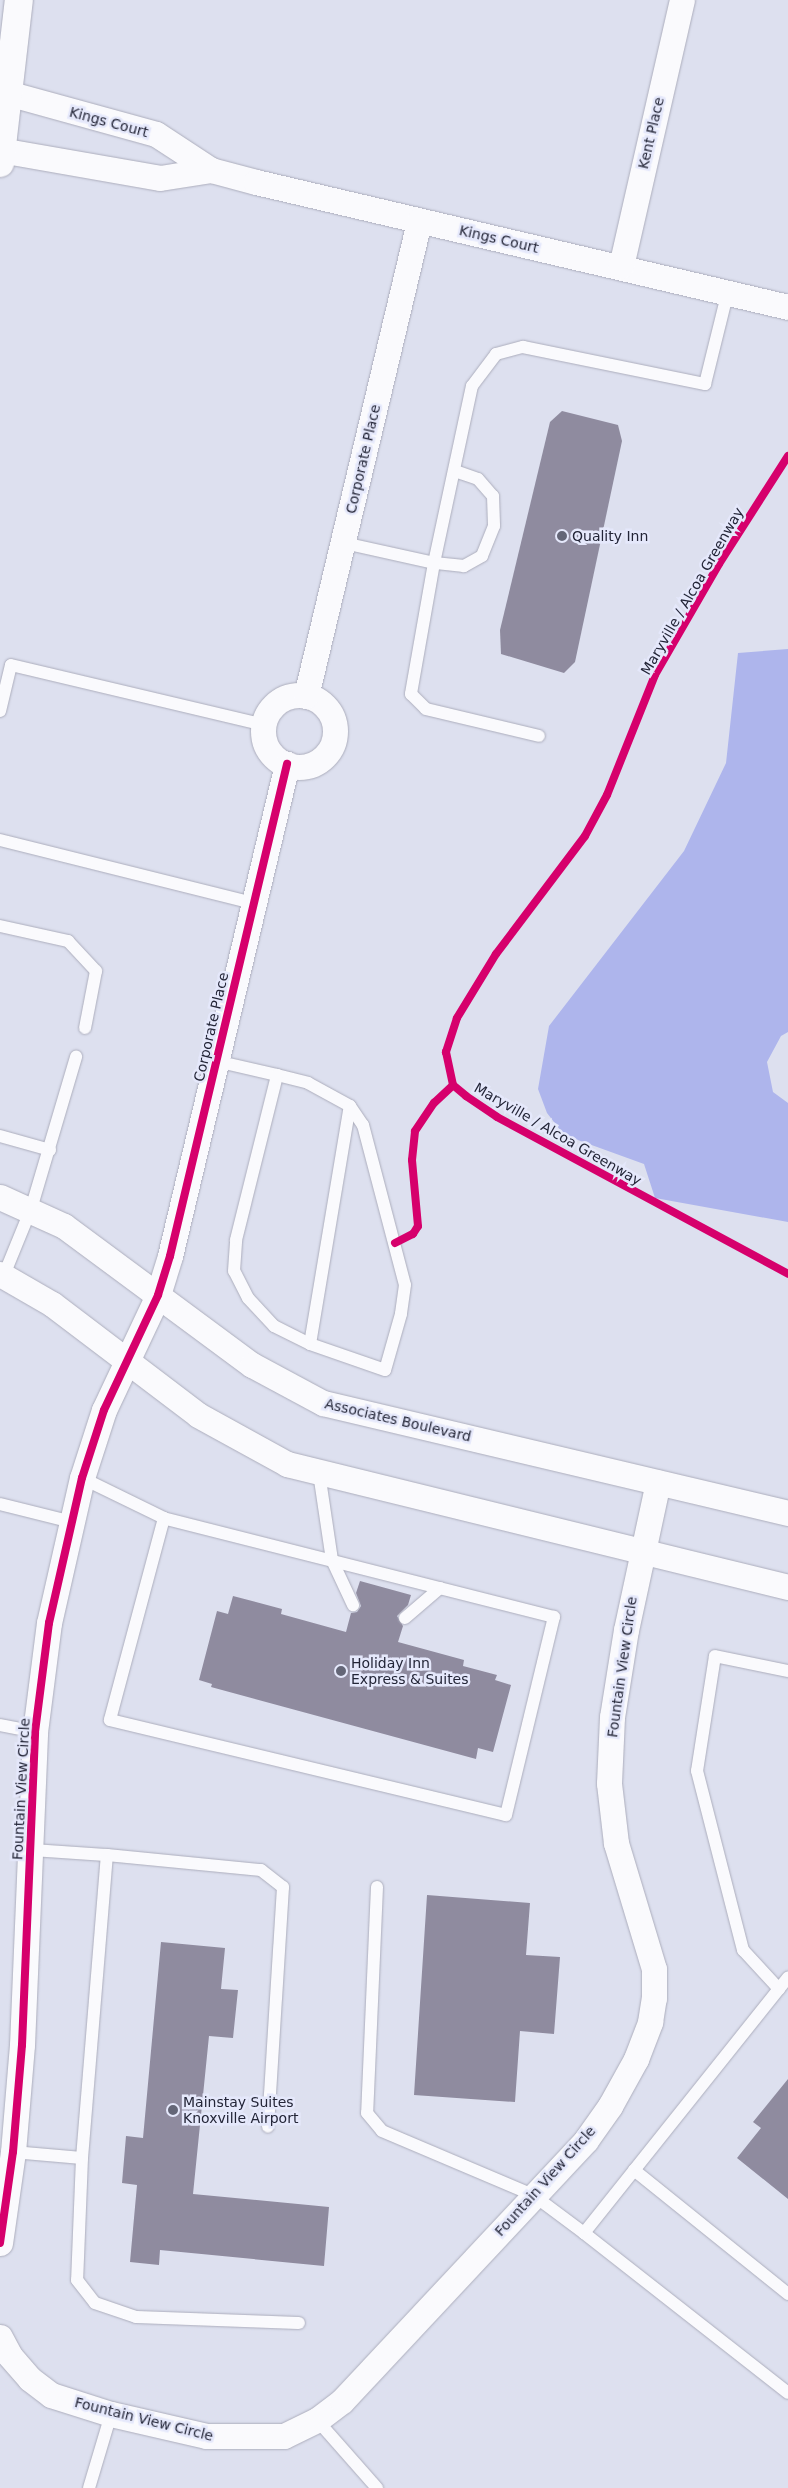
<!DOCTYPE html>
<style>
body{margin:0}
#map{position:relative;width:788px;height:2488px;overflow:hidden;background:#dde0ef;font-family:"DejaVu Sans",sans-serif}
div>[style]{position:absolute}
.water>*{inset:0;background:#aeb5ec}
.building>*{inset:0;background:#8f8b9f}
.roads{filter:drop-shadow(0 0 1px #acadbc) drop-shadow(0 0 1px #acadbc)}
.lane>*{height:12px;margin:-6px;padding:0 6px;transform-origin:6px;border-radius:6px;background:#fafafd}
.street>*{height:25px;margin:-12.5px;padding:0 12.5px;transform-origin:12.5px;border-radius:12.5px;background:#fafafd}
.street>.ring{margin:-12.5px;padding:0;box-sizing:content-box;background:none;border:25px solid #fafafd;border-radius:50%}
.primary>*{height:28px;margin:-14px;padding:0 14px;transform-origin:14px;border-radius:14px;background:#fafafd}
.cycleway>*{height:8px;margin:-4px;padding:0 4px;transform-origin:4px;border-radius:4px;background:#d6006c}
.dots>*{width:14px;height:14px;translate:-50% -50%;box-sizing:border-box;border:2px solid #e5e8fb;border-radius:50%}
span{translate:-50% -50%;white-space:nowrap;text-align:center;line-height:1.15;-webkit-text-stroke:5px #e5e8fb;paint-order:stroke}
.street-label{font-size:14px;color:#232537}
.poi-label{font-size:14px;color:#232537}
.left{translate:0 -50%;text-align:left}
</style>
<div id="map">
<div class="water">
<i style="clip-path:polygon(788px 649px,788px 1032px,781px 1036px,767px 1062px,773px 1092px,788px 1103px,788px 1222px,655px 1198px,644px 1164px,564px 1135px,547px 1113px,538px 1089px,549px 1026px,684px 851px,726px 763px,738px 653px)"></i>
</div>
<div class="building">
<i style="clip-path:polygon(562px 411px,618px 425px,622px 441px,575px 662px,564px 673px,501px 654px,500px 630px,550px 422px)"></i>
<i style="clip-path:polygon(360px 1581px,411px 1595px,408px 1605px,397px 1616px,403px 1626px,398px 1642px,464px 1660px,463px 1666px,497px 1675px,495px 1680px,511px 1685px,493px 1752px,478px 1748px,476px 1759px,211px 1687px,212px 1684px,199px 1680px,217px 1611px,228px 1614px,233px 1596px,282px 1609px,281px 1614px,346px 1632px,351px 1613px,357px 1612px,361px 1606px,356px 1593px)"></i>
<i style="clip-path:polygon(427px 1895px,530px 1903px,526px 1955px,560px 1957px,554px 2034px,520px 2031px,515px 2102px,414px 2095px)"></i>
<i style="clip-path:polygon(161px 1942px,225px 1948px,221px 1989px,238px 1990px,233px 2038px,209px 2036px,193px 2194px,329px 2207px,324px 2266px,160px 2250px,159px 2265px,130px 2262px,137px 2185px,122px 2183px,126px 2136px,143px 2138px)"></i>
<i style="clip-path:polygon(788px 2079px,788px 2199px,737px 2158px,761px 2128px,753px 2122px)"></i>
</div>
<div class="roads">
<div class="lane">
<i style="left:455px;top:471px;width:24px;rotate:19deg"></i>
<i style="left:478px;top:479px;width:23px;rotate:49deg"></i>
<i style="left:493px;top:496px;width:30px;rotate:88deg"></i>
<i style="left:494px;top:526px;width:32px;rotate:112deg"></i>
<i style="left:482px;top:556px;width:21px;rotate:151deg"></i>
<i style="left:464px;top:566px;width:30px;rotate:-174deg"></i>
<i style="left:434px;top:563px;width:181px;rotate:-77.9deg"></i>
<i style="left:472px;top:386px;width:40px;rotate:-53deg"></i>
<i style="left:496px;top:354px;width:28px;rotate:-15deg"></i>
<i style="left:523px;top:347px;width:186px;rotate:11.5deg"></i>
<i style="left:705px;top:384px;width:96px;rotate:-76.1deg"></i>
<i style="left:344px;top:543px;width:92px;rotate:12.5deg"></i>
<i style="left:434px;top:563px;width:133px;rotate:100deg"></i>
<i style="left:411px;top:694px;width:21px;rotate:45deg"></i>
<i style="left:426px;top:709px;width:116px;rotate:13.4deg"></i>
<i style="left:0;top:711px;width:47px;rotate:-76.6deg"></i>
<i style="left:11px;top:665px;width:260px;rotate:13.3deg"></i>
<i style="left:0;top:840px;width:261px;rotate:14deg"></i>
<i style="left:0;top:926px;width:70px;rotate:12.4deg"></i>
<i style="left:68px;top:941px;width:41px;rotate:47deg"></i>
<i style="left:96px;top:971px;width:58px;rotate:100.9deg"></i>
<i style="left:216px;top:1061px;width:63px;rotate:12.9deg"></i>
<i style="left:277px;top:1075px;width:32px;rotate:14deg"></i>
<i style="left:308px;top:1083px;width:48px;rotate:28.7deg"></i>
<i style="left:350px;top:1106px;width:23px;rotate:56deg"></i>
<i style="left:363px;top:1125px;width:165px;rotate:75.3deg"></i>
<i style="left:405px;top:1285px;width:29px;rotate:98deg"></i>
<i style="left:401px;top:1314px;width:58px;rotate:105.9deg"></i>
<i style="left:385px;top:1370px;width:79px;rotate:-160.9deg"></i>
<i style="left:310px;top:1344px;width:40px;rotate:-153.4deg"></i>
<i style="left:274px;top:1326px;width:38px;rotate:-133deg"></i>
<i style="left:248px;top:1298px;width:30px;rotate:-117deg"></i>
<i style="left:234px;top:1271px;width:31px;rotate:-86deg"></i>
<i style="left:236px;top:1240px;width:170px;rotate:-76deg"></i>
<i style="left:0;top:1136px;width:52px;rotate:15.6deg"></i>
<i style="left:4px;top:1275px;width:71px;rotate:-67.8deg"></i>
<i style="left:31px;top:1209px;width:159px;rotate:-73.5deg"></i>
<i style="left:310px;top:1344px;width:241px;rotate:-80.5deg"></i>
<i style="left:319px;top:1473px;width:88px;rotate:81.5deg"></i>
<i style="left:332px;top:1560px;width:50px;rotate:65deg"></i>
<i style="left:82px;top:1478px;width:91px;rotate:26deg"></i>
<i style="left:164px;top:1518px;width:209px;rotate:105deg"></i>
<i style="left:110px;top:1720px;width:407px;rotate:13.5deg"></i>
<i style="left:506px;top:1815px;width:204px;rotate:-76.4deg"></i>
<i style="left:554px;top:1617px;width:402px;rotate:-165.8deg"></i>
<i style="left:0;top:1504px;width:74px;rotate:14deg"></i>
<i style="left:405px;top:1618px;width:46px;rotate:-40.6deg"></i>
<i style="left:0;top:1725px;width:36px;rotate:11deg"></i>
<i style="left:31px;top:1850px;width:76px;rotate:3.8deg"></i>
<i style="left:377px;top:1887px;width:226px;rotate:92.5deg"></i>
<i style="left:367px;top:2113px;width:23px;rotate:50deg"></i>
<i style="left:382px;top:2131px;width:164px;rotate:23deg"></i>
<i style="left:533px;top:2195px;width:64px;rotate:36.7deg"></i>
<i style="left:584px;top:2233px;width:327px;rotate:-51.4deg"></i>
<i style="left:779px;top:1989px;width:53px;rotate:-132.7deg"></i>
<i style="left:743px;top:1950px;width:185px;rotate:-104.4deg"></i>
<i style="left:697px;top:1771px;width:116px;rotate:-81.1deg"></i>
<i style="left:715px;top:1656px;width:75px;rotate:11.6deg"></i>
<i style="left:13px;top:2152px;width:69px;rotate:5deg"></i>
<i style="left:82px;top:2158px;width:122px;rotate:92.3deg"></i>
<i style="left:77px;top:2280px;width:29px;rotate:52deg"></i>
<i style="left:95px;top:2303px;width:43px;rotate:18.9deg"></i>
<i style="left:136px;top:2317px;width:163px;rotate:2.1deg"></i>
<i style="left:82px;top:2158px;width:304px;rotate:-85.3deg"></i>
<i style="left:107px;top:1855px;width:155px;rotate:5.6deg"></i>
<i style="left:261px;top:1870px;width:28px;rotate:38deg"></i>
<i style="left:283px;top:1887px;width:240px;rotate:93.6deg"></i>
<i style="left:634px;top:2170px;width:198px;rotate:38.8deg"></i>
<i style="left:584px;top:2233px;width:259px;rotate:38.1deg"></i>
<i style="left:317px;top:2420px;width:91px;rotate:48.6deg"></i>
<i style="left:89px;top:2488px;width:77px;rotate:-73.4deg"></i>
</div>
<div class="street">
<i style="left:0;top:95px;width:11px;rotate:-5deg"></i>
<i style="left:11px;top:94px;width:150px;rotate:15.4deg"></i>
<i style="left:156px;top:134px;width:66px;rotate:33.2deg"></i>
<i style="left:211px;top:170px;width:47px;rotate:14.9deg"></i>
<i style="left:256px;top:182px;width:546px;rotate:13.22deg"></i>
<i style="left:0;top:150px;width:162px;rotate:9.9deg"></i>
<i style="left:160px;top:178px;width:52px;rotate:-8.9deg"></i>
<i style="left:621px;top:266px;width:273px;rotate:-77.1deg"></i>
<i class="ring" style="left:263px;top:695px;width:47px;height:47px"></i>
<i style="left:306px;top:696px;width:488px;rotate:-76.6deg"></i>
<i style="left:0;top:1197px;width:70px;rotate:24.4deg"></i>
<i style="left:64px;top:1226px;width:234px;rotate:36.5deg"></i>
<i style="left:252px;top:1365px;width:81px;rotate:28.2deg"></i>
<i style="left:323px;top:1403px;width:478px;rotate:13.3deg"></i>
<i style="left:0;top:1274px;width:60px;rotate:30deg"></i>
<i style="left:52px;top:1304px;width:183px;rotate:37.2deg"></i>
<i style="left:198px;top:1415px;width:102px;rotate:28.8deg"></i>
<i style="left:287px;top:1464px;width:516px;rotate:13.79deg"></i>
<i style="left:0;top:2243px;width:92px;rotate:-81.9deg"></i>
<i style="left:13px;top:2152px;width:107px;rotate:-85.2deg"></i>
<i style="left:22px;top:2045px;width:313px;rotate:-87.6deg"></i>
<i style="left:35px;top:1732px;width:110px;rotate:-82.7deg"></i>
<i style="left:49px;top:1623px;width:149px;rotate:-77.2deg"></i>
<i style="left:82px;top:1478px;width:71px;rotate:-72.1deg"></i>
<i style="left:104px;top:1410px;width:127px;rotate:-64.8deg"></i>
<i style="left:158px;top:1295px;width:41px;rotate:-72.9deg"></i>
<i style="left:170px;top:1256px;width:506px;rotate:-76.62deg"></i>
<i style="left:0;top:2337px;width:21px;rotate:62deg"></i>
<i style="left:10px;top:2356px;width:30px;rotate:49deg"></i>
<i style="left:30px;top:2379px;width:26px;rotate:37deg"></i>
<i style="left:51px;top:2395px;width:63px;rotate:17.6deg"></i>
<i style="left:111px;top:2414px;width:98px;rotate:13deg"></i>
<i style="left:206px;top:2436px;width:78px"></i>
<i style="left:284px;top:2436px;width:37px;rotate:-26deg"></i>
<i style="left:317px;top:2420px;width:31px;rotate:-37deg"></i>
<i style="left:342px;top:2401px;width:357px;rotate:-46.9deg"></i>
<i style="left:586px;top:2140px;width:42px;rotate:-54.8deg"></i>
<i style="left:610px;top:2106px;width:54px;rotate:-61deg"></i>
<i style="left:636px;top:2059px;width:40px;rotate:-69deg"></i>
<i style="left:650px;top:2022px;width:24px;rotate:-81deg"></i>
<i style="left:654px;top:1998px;width:29px;rotate:-90deg"></i>
<i style="left:654px;top:1969px;width:132px;rotate:-106.8deg"></i>
<i style="left:616px;top:1843px;width:60px;rotate:-96.7deg"></i>
<i style="left:609px;top:1783px;width:66px;rotate:-87.4deg"></i>
<i style="left:612px;top:1717px;width:88px;rotate:-80.9deg"></i>
<i style="left:626px;top:1630px;width:151px;rotate:-77.8deg"></i>
</div>
<div class="primary">
<i style="left:0;top:163px;width:164px;rotate:-83.4deg"></i>
</div>
</div>
<div class="cycleway">
<i style="left:788px;top:456px;width:128px;rotate:122.6deg"></i>
<i style="left:719px;top:564px;width:128px;rotate:120deg"></i>
<i style="left:655px;top:675px;width:129px;rotate:111.8deg"></i>
<i style="left:607px;top:795px;width:47px;rotate:118.2deg"></i>
<i style="left:585px;top:836px;width:148px;rotate:127deg"></i>
<i style="left:496px;top:954px;width:75px;rotate:121.4deg"></i>
<i style="left:457px;top:1018px;width:36px;rotate:108deg"></i>
<i style="left:446px;top:1052px;width:34px;rotate:78deg"></i>
<i style="left:453px;top:1085px;width:17px;rotate:40deg"></i>
<i style="left:466px;top:1096px;width:37px;rotate:34deg"></i>
<i style="left:497px;top:1117px;width:331px;rotate:28.3deg"></i>
<i style="left:395px;top:1243px;width:20px;rotate:-27deg"></i>
<i style="left:413px;top:1234px;width:9px;rotate:-58deg"></i>
<i style="left:418px;top:1226px;width:66px;rotate:-95.2deg"></i>
<i style="left:412px;top:1160px;width:29px;rotate:-84deg"></i>
<i style="left:415px;top:1131px;width:34px;rotate:-56deg"></i>
<i style="left:434px;top:1103px;width:26px;rotate:-43deg"></i>
<i style="left:0;top:2243px;width:92px;rotate:-81.9deg"></i>
<i style="left:13px;top:2152px;width:107px;rotate:-85.2deg"></i>
<i style="left:22px;top:2045px;width:313px;rotate:-87.6deg"></i>
<i style="left:35px;top:1732px;width:110px;rotate:-82.7deg"></i>
<i style="left:49px;top:1623px;width:149px;rotate:-77.2deg"></i>
<i style="left:82px;top:1478px;width:71px;rotate:-72.1deg"></i>
<i style="left:104px;top:1410px;width:127px;rotate:-64.8deg"></i>
<i style="left:158px;top:1295px;width:41px;rotate:-72.9deg"></i>
<i style="left:170px;top:1256px;width:506px;rotate:-76.62deg"></i>
</div>
<div class="dots">
<i style="left:562px;top:536px;background:#646677"></i>
<i style="left:341px;top:1671px;background:#646677"></i>
<i style="left:173px;top:2110px;background:#646677"></i>
</div>
<div class="street-label">
<span style="left:109px;top:122px;rotate:15deg">Kings Court</span>
<span style="left:651px;top:133px;rotate:-77deg">Kent Place</span>
<span style="left:499px;top:239px;rotate:13deg">Kings Court</span>
<span style="left:363px;top:459px;rotate:-77deg">Corporate Place</span>
<span style="left:692px;top:591px;rotate:-60deg">Maryville / Alcoa Greenway</span>
<span style="left:211px;top:1027px;rotate:-77deg">Corporate Place</span>
<span style="left:558px;top:1134px;rotate:30deg">Maryville / Alcoa Greenway</span>
<span style="left:398px;top:1420px;rotate:13deg">Associates Boulevard</span>
<span style="left:622px;top:1667px;rotate:-82deg">Fountain View Circle</span>
<span style="left:21px;top:1789px;rotate:-87deg">Fountain View Circle</span>
<span style="left:545px;top:2181px;rotate:-48deg">Fountain View Circle</span>
<span style="left:144px;top:2419px;rotate:14deg">Fountain View Circle</span>
</div>
<div class="poi-label">
<span class="left" style="left:572px;top:536px">Quality Inn</span>
<span class="left" style="left:351px;top:1671px">Holiday Inn<br>Express &amp; Suites</span>
<span class="left" style="left:183px;top:2110px">Mainstay Suites<br>Knoxville Airport</span>
</div>
</div>
